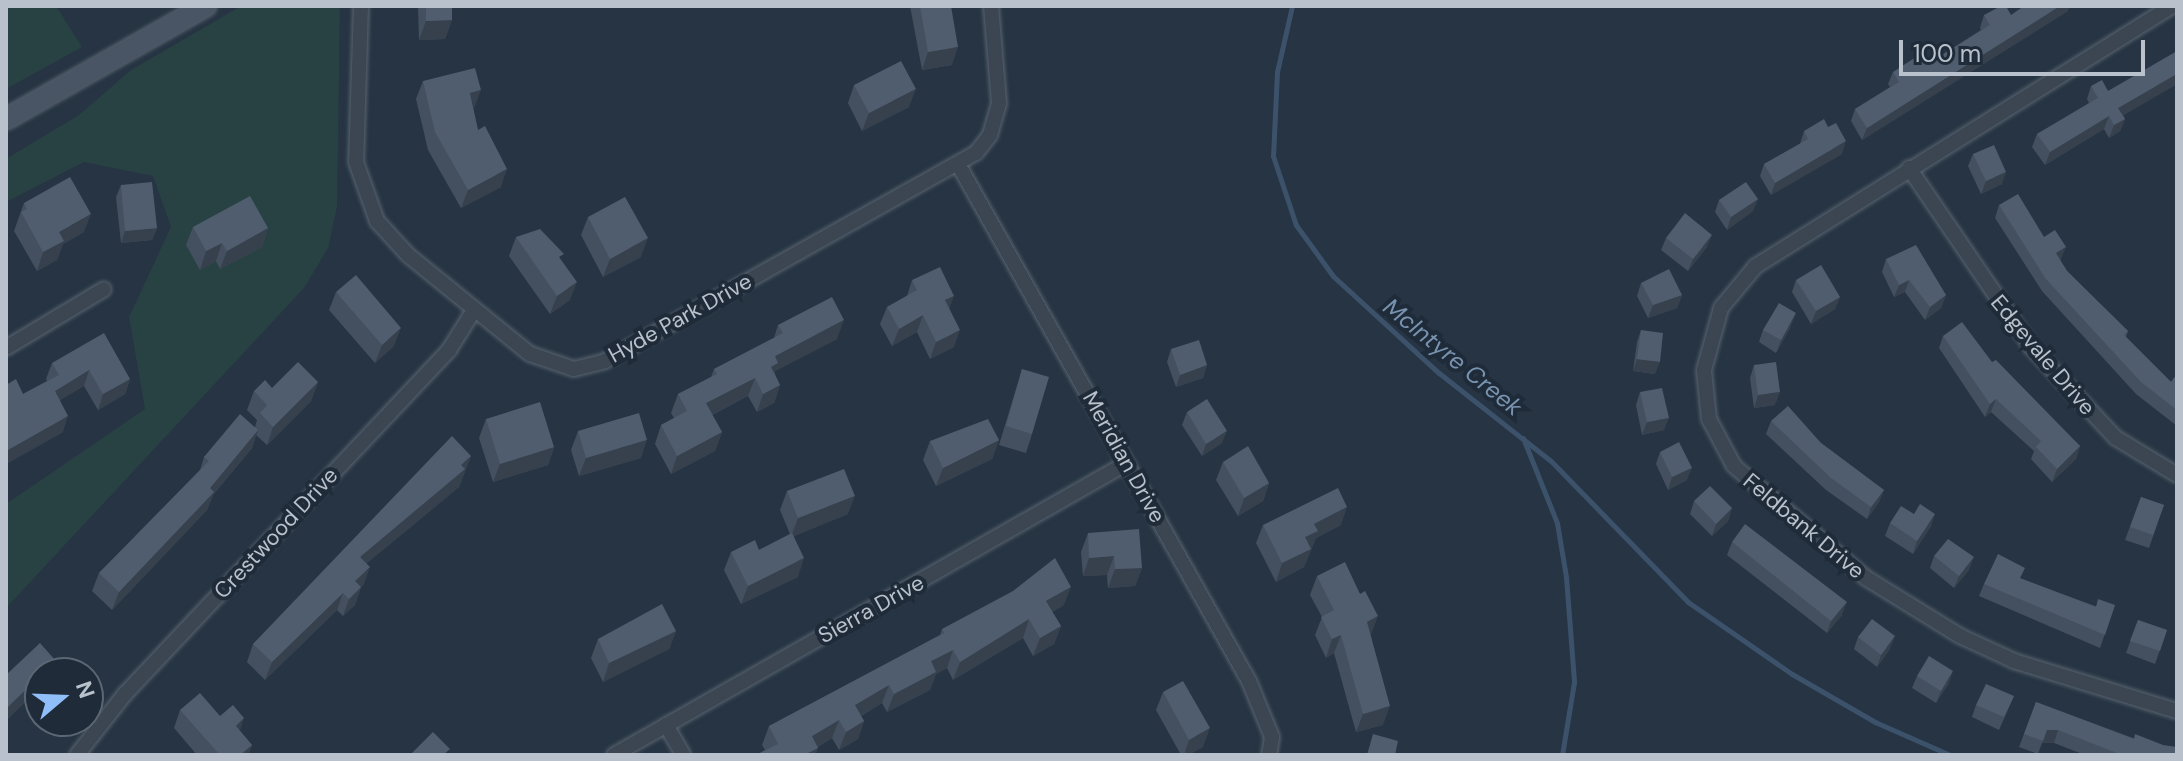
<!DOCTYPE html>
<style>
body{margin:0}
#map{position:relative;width:2183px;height:761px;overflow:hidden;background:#263443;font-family:"DM Sans",sans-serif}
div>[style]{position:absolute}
.green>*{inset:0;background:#284243}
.stream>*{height:5px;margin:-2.5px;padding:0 2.5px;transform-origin:2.5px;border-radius:2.5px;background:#3c526b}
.roads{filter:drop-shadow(0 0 2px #59646f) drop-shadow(0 0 2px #59646f)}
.minor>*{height:14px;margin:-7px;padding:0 7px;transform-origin:7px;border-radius:7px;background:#3b4652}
.secondary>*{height:20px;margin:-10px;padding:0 10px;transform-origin:10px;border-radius:10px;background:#495565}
.wall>*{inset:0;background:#44505f}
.shaded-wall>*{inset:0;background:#37414d}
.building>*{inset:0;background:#4f5d6e}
span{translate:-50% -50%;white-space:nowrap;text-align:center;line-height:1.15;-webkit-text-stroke:8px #1f2b38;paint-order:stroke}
.street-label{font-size:22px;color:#b8c1cc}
.water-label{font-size:24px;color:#7893af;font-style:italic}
.frame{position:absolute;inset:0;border:8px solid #b8c1cc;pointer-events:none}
.north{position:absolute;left:24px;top:657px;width:80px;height:80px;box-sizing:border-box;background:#1f2b38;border:2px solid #5c6773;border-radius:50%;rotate:71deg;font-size:22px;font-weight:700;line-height:32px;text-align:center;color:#b8c1cc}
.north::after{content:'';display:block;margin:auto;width:28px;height:36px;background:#8fbef9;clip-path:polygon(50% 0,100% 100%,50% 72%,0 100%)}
.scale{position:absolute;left:1899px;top:40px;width:246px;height:36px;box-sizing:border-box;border:4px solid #b8c1cc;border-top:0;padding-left:10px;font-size:24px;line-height:28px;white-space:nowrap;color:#b8c1cc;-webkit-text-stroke:6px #1f2b38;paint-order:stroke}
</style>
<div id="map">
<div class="green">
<i style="clip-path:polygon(6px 6px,56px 6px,82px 47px,6px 89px)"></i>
<i style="clip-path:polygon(241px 6px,340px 6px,337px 207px,328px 248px,304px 288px,6px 608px,6px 504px,145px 409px,129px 317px,171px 227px,153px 176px,84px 162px,6px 202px,6px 159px,79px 115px,131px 70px)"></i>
</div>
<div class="stream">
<i style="left:1292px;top:6px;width:68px;rotate:102.8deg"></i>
<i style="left:1277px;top:72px;width:84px;rotate:92.7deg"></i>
<i style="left:1273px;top:156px;width:73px;rotate:71.6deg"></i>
<i style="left:1296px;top:225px;width:63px;rotate:54deg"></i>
<i style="left:1333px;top:276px;width:144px;rotate:42.5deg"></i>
<i style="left:1439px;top:373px;width:142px;rotate:38.2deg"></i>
<i style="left:1551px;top:461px;width:197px;rotate:45.8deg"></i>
<i style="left:1688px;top:602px;width:126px;rotate:34.7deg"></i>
<i style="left:1792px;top:674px;width:96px;rotate:30deg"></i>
<i style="left:1875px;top:722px;width:82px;rotate:23.7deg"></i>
<i style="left:1523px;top:438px;width:92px;rotate:68.2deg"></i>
<i style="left:1557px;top:523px;width:55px;rotate:80.5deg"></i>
<i style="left:1566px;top:577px;width:105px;rotate:85.6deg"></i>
<i style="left:1574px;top:682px;width:74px;rotate:99.3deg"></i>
</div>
<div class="roads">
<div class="minor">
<i style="left:361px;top:6px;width:156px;rotate:91.8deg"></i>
<i style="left:356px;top:162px;width:63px;rotate:70.4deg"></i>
<i style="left:377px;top:221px;width:46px;rotate:47.6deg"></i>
<i style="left:408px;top:255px;width:157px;rotate:39.1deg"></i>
<i style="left:530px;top:354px;width:46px;rotate:18.8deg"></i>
<i style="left:574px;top:369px;width:32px;rotate:-14deg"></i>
<i style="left:605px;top:361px;width:425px;rotate:-29.3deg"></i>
<i style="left:976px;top:153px;width:23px;rotate:-52deg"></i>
<i style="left:990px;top:135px;width:33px;rotate:-74deg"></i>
<i style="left:999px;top:103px;width:97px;rotate:-94.7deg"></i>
<i style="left:2172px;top:6px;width:492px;rotate:148deg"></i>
<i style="left:1755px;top:267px;width:53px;rotate:129.7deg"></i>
<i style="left:1721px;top:308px;width:64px;rotate:105.3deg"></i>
<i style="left:1704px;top:370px;width:49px;rotate:84.2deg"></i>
<i style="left:1709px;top:419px;width:53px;rotate:62deg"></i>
<i style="left:1734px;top:466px;width:173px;rotate:40.3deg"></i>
<i style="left:1866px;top:578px;width:110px;rotate:31.7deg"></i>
<i style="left:1960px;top:636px;width:60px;rotate:24.8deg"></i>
<i style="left:2014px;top:661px;width:170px;rotate:17.1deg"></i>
<i style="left:958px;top:164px;width:593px;rotate:60.63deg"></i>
<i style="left:1249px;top:681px;width:61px;rotate:67.7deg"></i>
<i style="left:1272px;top:737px;width:18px;rotate:99deg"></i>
<i style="left:1909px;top:168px;width:217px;rotate:55.7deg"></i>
<i style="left:2031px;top:347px;width:125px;rotate:47deg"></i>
<i style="left:2116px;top:438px;width:71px;rotate:31.2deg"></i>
<i style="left:6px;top:348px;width:114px;rotate:-31deg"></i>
<i style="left:666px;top:725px;width:34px;rotate:60deg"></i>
<i style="left:77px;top:755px;width:78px;rotate:-51.8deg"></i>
<i style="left:125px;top:694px;width:473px;rotate:-46.7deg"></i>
<i style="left:449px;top:350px;width:47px;rotate:-58deg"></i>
<i style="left:614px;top:755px;width:590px;rotate:-29.65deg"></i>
</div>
<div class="secondary">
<i style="left:6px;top:119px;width:230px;rotate:-29.5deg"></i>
</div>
</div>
<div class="wall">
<i style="clip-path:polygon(418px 6px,452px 6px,452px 20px,445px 39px,419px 40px)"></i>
<i style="clip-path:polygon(910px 6px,951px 6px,952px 65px,922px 70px)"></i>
<i style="clip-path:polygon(2068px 11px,1862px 140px,1851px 121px,1855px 109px,1890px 87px,1888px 84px,1893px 72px,1926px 65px,1981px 30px,1980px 28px,1984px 15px,2011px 15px)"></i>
<i style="clip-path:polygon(423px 81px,473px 109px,478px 130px,501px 187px,461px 208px,428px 150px,416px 99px)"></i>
<i style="clip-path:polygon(2177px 84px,2123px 115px,2125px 119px,2120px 131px,2109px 138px,2104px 129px,2045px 165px,2032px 147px,2037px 134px,2089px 103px,2087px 99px,2091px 86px,2108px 91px)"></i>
<i style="clip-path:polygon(854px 85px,909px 107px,862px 131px,848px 103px)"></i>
<i style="clip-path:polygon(1804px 131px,1842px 154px,1771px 195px,1760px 176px,1764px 164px,1800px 144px)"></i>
<i style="clip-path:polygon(1973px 154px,2002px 184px,1981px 194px,1968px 166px)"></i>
<i style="clip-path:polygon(121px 185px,157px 228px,152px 240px,121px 243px,116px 197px)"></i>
<i style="clip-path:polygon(1758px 199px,1753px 211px,1727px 230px,1715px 212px,1719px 200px)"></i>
<i style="clip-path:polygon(24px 203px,84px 232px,63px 244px,57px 260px,37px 271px,14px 231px)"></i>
<i style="clip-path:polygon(1999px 205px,2044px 237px,2061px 259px,2060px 260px,2067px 271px,2128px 331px,2126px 337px,2171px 382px,2177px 374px,2177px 426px,2136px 394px,2042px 291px,1995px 218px)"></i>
<i style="clip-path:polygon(588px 217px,641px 257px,603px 277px,581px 235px)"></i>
<i style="clip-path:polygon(193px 227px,268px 228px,262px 247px,220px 269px,216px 261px,200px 270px,186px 245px)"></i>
<i style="clip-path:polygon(516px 237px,562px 261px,570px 300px,550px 314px,509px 256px)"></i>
<i style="clip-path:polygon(1666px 238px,1707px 247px,1688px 271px,1661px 250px)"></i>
<i style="clip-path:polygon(1886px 259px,1946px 295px,1941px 308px,1925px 320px,1905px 292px,1894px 297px,1882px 272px)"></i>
<i style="clip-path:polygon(912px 280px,949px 308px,954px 347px,930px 359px,917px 332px,892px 346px,880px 324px,887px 307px,907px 296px)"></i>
<i style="clip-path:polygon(1796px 280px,1840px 297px,1835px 309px,1811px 324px,1792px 292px)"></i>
<i style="clip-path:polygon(1641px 283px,1682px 295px,1677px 308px,1648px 318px,1637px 296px)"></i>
<i style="clip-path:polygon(336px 292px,394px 346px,375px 363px,329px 310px)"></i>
<i style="clip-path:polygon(778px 325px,837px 339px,775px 371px,775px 374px,780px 385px,774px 403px,757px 412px,748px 396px,712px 415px,722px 432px,715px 451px,671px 474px,655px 444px,661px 425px,674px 418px,671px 413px,678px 394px,711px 377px,714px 369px,774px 338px)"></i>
<i style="clip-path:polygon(1791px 326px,1776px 353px,1759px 342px,1763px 330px)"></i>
<i style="clip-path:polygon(1641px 330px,1655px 374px,1633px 371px,1637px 342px)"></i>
<i style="clip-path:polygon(1943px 336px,1992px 362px,2080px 446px,2076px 459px,2052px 482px,2031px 459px,2034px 451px,1991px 412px,1985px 417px,1939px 348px)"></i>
<i style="clip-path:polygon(1171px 349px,1207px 365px,1203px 378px,1176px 387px,1167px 362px)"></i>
<i style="clip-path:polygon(52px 363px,130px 379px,125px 394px,98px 410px,84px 386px,60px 400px,63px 432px,6px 464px,6px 385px,23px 394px,47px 381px,46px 379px)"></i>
<i style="clip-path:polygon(1754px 365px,1775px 405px,1754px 408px,1750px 378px)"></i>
<i style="clip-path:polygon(1022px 369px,1032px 434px,1026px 453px,999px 445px)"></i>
<i style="clip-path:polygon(318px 382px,311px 401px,267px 445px,256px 435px,252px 448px,213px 495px,207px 510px,112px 610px,92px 591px,99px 573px,200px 470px,204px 457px,255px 427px,257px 420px,247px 410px,254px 391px)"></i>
<i style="clip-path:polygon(1640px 392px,1664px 430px,1642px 435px,1636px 405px)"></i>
<i style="clip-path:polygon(1187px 412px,1222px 443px,1202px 456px,1182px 425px)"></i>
<i style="clip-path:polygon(486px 419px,554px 447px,548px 465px,493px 482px,479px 438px)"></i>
<i style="clip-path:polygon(1771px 421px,1821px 443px,1884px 490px,1879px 502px,1867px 519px,1826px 490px,1766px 434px)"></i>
<i style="clip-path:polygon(578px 431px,641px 458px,579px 476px,571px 450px)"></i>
<i style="clip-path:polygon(999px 440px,992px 459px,936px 486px,923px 460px,930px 441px)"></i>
<i style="clip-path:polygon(1660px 452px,1687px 480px,1668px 490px,1656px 464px)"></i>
<i style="clip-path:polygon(471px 456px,459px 487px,367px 563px,364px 584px,361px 587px,355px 605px,343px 616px,337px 610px,265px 680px,247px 662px,253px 644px)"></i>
<i style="clip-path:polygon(1223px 462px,1269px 483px,1263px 501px,1238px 516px,1216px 480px)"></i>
<i style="clip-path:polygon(787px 491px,848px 514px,794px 536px,798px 577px,741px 604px,724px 570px,731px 552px,759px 550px,790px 534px,780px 510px)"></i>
<i style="clip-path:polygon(2141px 497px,2164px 505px,2149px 548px,2125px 540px)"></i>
<i style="clip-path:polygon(1694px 501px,1732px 508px,1728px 521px,1712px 536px,1690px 514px)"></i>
<i style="clip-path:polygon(1890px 523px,1931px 526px,1913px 554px,1885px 536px)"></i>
<i style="clip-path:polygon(1263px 525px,1341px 525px,1316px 538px,1304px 567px,1276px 582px,1256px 543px)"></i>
<i style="clip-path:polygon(1088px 533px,1142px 568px,1135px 586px,1108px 588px,1107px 575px,1083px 576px,1081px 552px)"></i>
<i style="clip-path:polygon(1732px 542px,1842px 615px,1827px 633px,1727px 555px)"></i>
<i style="clip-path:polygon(1934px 556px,1969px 570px,1954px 588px,1930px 568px)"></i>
<i style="clip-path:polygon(1317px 576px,1371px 635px,1383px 725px,1356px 732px,1334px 653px,1326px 658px,1315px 635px,1322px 617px,1310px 595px)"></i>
<i style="clip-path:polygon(2021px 579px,2095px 606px,2115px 605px,2100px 648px,1979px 596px,1984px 584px)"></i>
<i style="clip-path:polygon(1064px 605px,1052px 612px,1061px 626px,1054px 644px,1033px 656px,1023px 638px,953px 680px,947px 668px,936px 674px,930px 690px,887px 712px,882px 703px,861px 716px,864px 721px,858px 739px,839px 750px,832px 738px,818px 747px,815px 755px,756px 755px,765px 750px,762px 745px,769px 726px,940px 635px,942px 629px)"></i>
<i style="clip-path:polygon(2138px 620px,2167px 630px,2155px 664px,2126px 653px)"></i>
<i style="clip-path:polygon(676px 631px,669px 649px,603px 682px,591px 658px,598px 639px)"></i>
<i style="clip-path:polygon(1858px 637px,1890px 649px,1877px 667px,1854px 649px)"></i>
<i style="clip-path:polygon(1917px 676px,1949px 683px,1936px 703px,1912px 688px)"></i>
<i style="clip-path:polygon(1163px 692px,1203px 747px,1188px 755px,1181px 755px,1156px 710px)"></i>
<i style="clip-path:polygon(2014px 696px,1999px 730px,1972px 717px,1976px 705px)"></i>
<i style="clip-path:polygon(2036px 702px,2133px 738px,2163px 745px,2177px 755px,2085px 755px,2054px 743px,2042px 743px,2038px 754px,2019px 747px)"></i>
<i style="clip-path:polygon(180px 710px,220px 716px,240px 731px,252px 745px,248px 755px,197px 755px,174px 728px)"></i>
</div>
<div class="shaded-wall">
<i style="clip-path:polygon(2060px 6px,2070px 6px,2068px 11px,1862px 140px,1867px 128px)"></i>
<i style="clip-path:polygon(452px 20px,445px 39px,419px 40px,426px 21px)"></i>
<i style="clip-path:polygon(958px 47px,952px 65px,922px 70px,928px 52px)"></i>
<i style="clip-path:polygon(2177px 74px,2177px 84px,2114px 121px,2118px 108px)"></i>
<i style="clip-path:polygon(916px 89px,909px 107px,862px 131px,869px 113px)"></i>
<i style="clip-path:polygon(481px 90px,474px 109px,470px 93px)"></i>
<i style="clip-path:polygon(2109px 116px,2104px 129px,2045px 165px,2050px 152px)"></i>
<i style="clip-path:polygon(2125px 119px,2120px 131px,2109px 138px,2114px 125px)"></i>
<i style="clip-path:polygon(1846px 141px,1842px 154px,1771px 195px,1775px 183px)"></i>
<i style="clip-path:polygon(507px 169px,501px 187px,461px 208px,468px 190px)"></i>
<i style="clip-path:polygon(2006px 172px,2002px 184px,1981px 194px,1986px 181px)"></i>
<i style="clip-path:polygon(1758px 199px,1753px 211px,1727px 230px,1731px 217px)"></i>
<i style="clip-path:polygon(91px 214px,84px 232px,63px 244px,57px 260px,37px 271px,43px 252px,59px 232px)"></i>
<i style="clip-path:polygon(157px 228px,152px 240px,121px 243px,125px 231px)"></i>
<i style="clip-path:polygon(268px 228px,262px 247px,220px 269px,227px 251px)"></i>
<i style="clip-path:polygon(1712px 235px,1707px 247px,1688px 271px,1693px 259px)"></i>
<i style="clip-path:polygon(648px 238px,641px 257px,603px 277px,610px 259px)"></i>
<i style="clip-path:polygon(222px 243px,216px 261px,200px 270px,206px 251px)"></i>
<i style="clip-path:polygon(2066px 247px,2061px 259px,2051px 266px,2056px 253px)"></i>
<i style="clip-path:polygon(1909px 280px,1905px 292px,1894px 297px,1899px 285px)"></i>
<i style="clip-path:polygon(577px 282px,570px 300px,550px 314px,557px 296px)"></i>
<i style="clip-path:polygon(1682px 295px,1677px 308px,1648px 318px,1653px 305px)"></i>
<i style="clip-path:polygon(1946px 295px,1941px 308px,1925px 320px,1930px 307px)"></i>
<i style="clip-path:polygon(954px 296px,948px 313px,945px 300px)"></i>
<i style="clip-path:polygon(1840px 297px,1835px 309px,1811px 324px,1816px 311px)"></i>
<i style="clip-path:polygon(1796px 313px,1791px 326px,1776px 353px,1781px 340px)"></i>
<i style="clip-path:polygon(923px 315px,917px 332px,892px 346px,899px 329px)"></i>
<i style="clip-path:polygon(844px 320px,837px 339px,775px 371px,772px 382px,764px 385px,775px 356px)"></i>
<i style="clip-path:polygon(401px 328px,394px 346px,375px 363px,382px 345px)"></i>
<i style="clip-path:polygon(960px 330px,954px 347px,930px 359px,936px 342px)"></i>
<i style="clip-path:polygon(1637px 359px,1660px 362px,1655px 374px,1633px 371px)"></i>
<i style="clip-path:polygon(1207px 365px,1203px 378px,1176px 387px,1180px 375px)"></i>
<i style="clip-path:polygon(89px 370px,84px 386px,49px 406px,55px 391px)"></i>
<i style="clip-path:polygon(755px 378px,748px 396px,699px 421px,706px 403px)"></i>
<i style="clip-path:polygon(130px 379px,125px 394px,98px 410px,103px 394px)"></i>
<i style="clip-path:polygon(318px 382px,311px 401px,267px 445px,273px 427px)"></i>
<i style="clip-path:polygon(780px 385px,774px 403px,757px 412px,763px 394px)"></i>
<i style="clip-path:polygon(1780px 392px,1775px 405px,1754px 408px,1758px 395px)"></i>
<i style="clip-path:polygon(1996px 399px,1991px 412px,1985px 417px,1990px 404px)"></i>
<i style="clip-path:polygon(68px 416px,63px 432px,6px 464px,6px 451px)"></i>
<i style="clip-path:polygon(1669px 418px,1664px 430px,1642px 435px,1647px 422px)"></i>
<i style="clip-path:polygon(258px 430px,252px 448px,213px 495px,207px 510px,112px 610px,119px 592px,210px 488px)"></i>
<i style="clip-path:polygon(1227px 431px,1222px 443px,1202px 456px,1206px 444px)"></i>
<i style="clip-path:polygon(722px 432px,715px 451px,671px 474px,677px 456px)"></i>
<i style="clip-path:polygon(647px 440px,641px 458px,579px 476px,586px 458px)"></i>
<i style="clip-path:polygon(999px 440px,992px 459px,936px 486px,943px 468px)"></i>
<i style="clip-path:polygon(2080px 446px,2076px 459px,2052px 482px,2057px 469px)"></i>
<i style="clip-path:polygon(554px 447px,548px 465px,493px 482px,500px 464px)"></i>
<i style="clip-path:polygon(471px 456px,459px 487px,354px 574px,360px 557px)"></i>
<i style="clip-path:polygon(1692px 468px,1687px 480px,1668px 490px,1672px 477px)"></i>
<i style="clip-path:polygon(1269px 483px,1263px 501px,1238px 516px,1244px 498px)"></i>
<i style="clip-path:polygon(1884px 490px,1879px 502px,1867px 519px,1871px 507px)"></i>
<i style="clip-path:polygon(855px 496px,848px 514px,791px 537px,798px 518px)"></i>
<i style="clip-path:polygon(1347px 507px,1341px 525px,1316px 538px,1304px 567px,1276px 582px,1282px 563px,1314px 524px)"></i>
<i style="clip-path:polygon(1732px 508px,1728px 521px,1712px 536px,1716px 524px)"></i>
<i style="clip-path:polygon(1935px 514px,1931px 526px,1913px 554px,1917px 541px)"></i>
<i style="clip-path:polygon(1114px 556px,1107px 575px,1083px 576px,1089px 558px)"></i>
<i style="clip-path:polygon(1974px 557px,1969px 570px,1954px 588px,1959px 576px)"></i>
<i style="clip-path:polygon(804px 558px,798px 577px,741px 604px,748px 586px)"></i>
<i style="clip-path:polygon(370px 567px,364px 584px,349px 599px,355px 581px)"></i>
<i style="clip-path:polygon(1142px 568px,1135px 586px,1108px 588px,1115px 569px)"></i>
<i style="clip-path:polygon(361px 587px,355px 605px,343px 616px,349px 599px)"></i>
<i style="clip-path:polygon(1071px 587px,1064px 605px,1039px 619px,1046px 601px)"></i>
<i style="clip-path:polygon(343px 593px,337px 610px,265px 680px,272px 662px)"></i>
<i style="clip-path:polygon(1847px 602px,1842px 615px,1827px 633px,1831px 621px)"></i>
<i style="clip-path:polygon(1378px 616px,1371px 635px,1360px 640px,1367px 622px)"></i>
<i style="clip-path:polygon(1029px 619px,1023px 638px,953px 680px,960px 662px)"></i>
<i style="clip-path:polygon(1061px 626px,1054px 644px,1033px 656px,1040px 638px)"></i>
<i style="clip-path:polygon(676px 631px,669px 649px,603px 682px,609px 663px)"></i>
<i style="clip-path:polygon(1341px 635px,1334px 653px,1326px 658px,1332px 639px)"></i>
<i style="clip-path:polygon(1895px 636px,1890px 649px,1877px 667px,1881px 655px)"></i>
<i style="clip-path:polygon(953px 650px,947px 668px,936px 674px,930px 690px,887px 712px,894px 694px,931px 661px)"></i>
<i style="clip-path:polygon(56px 661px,52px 673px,44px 673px)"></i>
<i style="clip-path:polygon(1953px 671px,1949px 683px,1936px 703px,1941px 691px)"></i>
<i style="clip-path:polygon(40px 676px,40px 688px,6px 721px,6px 709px)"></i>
<i style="clip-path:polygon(889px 685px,882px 703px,848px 723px,855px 705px)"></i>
<i style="clip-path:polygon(1390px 706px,1383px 725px,1356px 732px,1363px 714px)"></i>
<i style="clip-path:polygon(244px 718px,238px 737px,236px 726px)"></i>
<i style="clip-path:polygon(839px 720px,832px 738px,810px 752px,818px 748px,815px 755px,804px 755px,812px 736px)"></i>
<i style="clip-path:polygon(864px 721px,858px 739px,839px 750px,846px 732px)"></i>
<i style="clip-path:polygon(1210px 728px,1203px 747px,1188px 755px,1184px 755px,1189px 740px)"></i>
<i style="clip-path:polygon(2047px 730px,2058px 730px,2054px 743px,2042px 743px)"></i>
<i style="clip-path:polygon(252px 745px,248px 755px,240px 755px)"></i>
</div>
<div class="building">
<i style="clip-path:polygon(426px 6px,452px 6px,452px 20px,426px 21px)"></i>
<i style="clip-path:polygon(920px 6px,951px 6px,958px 47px,928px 52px)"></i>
<i style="clip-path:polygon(2001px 6px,2006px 6px,2011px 15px,2024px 6px,2060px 6px,1867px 128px,1855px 109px,1899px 82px,1893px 72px,1919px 55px,1926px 65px,1990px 25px,1984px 15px)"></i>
<i style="clip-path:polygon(2177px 51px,2177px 74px,2118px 108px,2125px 119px,2114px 125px,2109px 116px,2050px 152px,2037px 134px,2098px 98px,2091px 86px,2102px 80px,2108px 91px)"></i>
<i style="clip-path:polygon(901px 61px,916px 89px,869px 113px,854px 85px)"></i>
<i style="clip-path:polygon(475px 68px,481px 90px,470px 93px,478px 130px,485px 126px,507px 169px,468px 190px,435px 132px,423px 81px)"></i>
<i style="clip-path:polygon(1824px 119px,1828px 127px,1836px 123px,1846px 141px,1775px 183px,1764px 164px,1808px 139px,1804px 131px)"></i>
<i style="clip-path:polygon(1994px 145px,2006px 172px,1986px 181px,1973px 154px)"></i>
<i style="clip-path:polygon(70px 177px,91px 214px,59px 232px,64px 241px,43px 252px,21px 212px,27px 209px,24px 203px)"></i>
<i style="clip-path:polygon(152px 182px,157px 228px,125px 231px,121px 185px)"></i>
<i style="clip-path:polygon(1746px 182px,1758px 199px,1731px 217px,1719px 200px)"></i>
<i style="clip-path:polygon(2018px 194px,2044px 237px,2055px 230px,2066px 247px,2056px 253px,2067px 271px,2128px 331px,2124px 335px,2171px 382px,2177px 374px,2177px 410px,2141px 382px,2046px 279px,1999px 205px)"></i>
<i style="clip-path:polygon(250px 196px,268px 228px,227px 251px,222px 243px,206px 251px,193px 227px)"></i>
<i style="clip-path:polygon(625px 197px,648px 238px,610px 259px,588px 217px)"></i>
<i style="clip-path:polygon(1685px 213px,1712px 235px,1693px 259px,1666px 238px)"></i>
<i style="clip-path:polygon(540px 229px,564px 254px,559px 257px,577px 282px,557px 296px,516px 237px)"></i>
<i style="clip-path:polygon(1916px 245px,1946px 295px,1930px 307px,1909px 280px,1899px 285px,1886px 259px)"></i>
<i style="clip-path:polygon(1821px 265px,1840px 297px,1816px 311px,1796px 280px)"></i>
<i style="clip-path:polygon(940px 267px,954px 296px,945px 300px,960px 330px,936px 342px,923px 315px,899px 329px,887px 307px,917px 290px,912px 280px)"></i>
<i style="clip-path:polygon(1669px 269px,1682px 295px,1653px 305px,1641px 283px)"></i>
<i style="clip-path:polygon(356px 275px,401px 328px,382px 345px,336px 292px)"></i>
<i style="clip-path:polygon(832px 297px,844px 320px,775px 356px,778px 363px,771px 367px,780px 385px,763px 394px,755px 378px,706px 403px,722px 432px,677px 456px,661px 425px,687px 411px,678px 394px,717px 374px,714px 369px,783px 333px,778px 325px)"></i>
<i style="clip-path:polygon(1779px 303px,1796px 313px,1781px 340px,1763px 330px)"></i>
<i style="clip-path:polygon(1962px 322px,1992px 362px,1996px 360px,2080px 446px,2057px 469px,2036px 447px,2041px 441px,1996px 399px,1990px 404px,1943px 336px)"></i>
<i style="clip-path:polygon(1641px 330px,1663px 333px,1660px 362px,1637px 359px)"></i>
<i style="clip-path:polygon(104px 333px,130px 379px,103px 394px,89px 370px,55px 391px,68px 416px,6px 451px,6px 385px,16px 379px,23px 394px,59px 375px,52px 363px)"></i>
<i style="clip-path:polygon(1199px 340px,1207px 365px,1180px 375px,1171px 349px)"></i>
<i style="clip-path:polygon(298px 362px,318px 382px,273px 427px,260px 413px,267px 405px,254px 391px,265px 380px,272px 388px)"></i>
<i style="clip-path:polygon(1776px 362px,1780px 392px,1758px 395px,1754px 365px)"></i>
<i style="clip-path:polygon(1022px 369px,1049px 377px,1032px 434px,1006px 426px)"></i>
<i style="clip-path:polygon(1662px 388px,1669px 418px,1647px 422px,1640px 392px)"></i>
<i style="clip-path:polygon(1207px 399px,1227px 431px,1206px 444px,1187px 412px)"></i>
<i style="clip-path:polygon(540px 402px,554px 447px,500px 464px,486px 419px)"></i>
<i style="clip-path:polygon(1788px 406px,1821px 443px,1884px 490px,1871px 507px,1831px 478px,1771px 421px)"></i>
<i style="clip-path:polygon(639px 413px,647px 440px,586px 458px,578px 431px)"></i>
<i style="clip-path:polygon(240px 414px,258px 430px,210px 488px,214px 492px,119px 592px,99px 573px,209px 461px,204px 457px)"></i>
<i style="clip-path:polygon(988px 419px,999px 440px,943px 468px,930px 441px)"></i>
<i style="clip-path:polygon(452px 436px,471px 456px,461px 465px,465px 469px,360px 557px,370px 567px,355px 581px,361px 587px,349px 599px,343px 593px,272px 662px,253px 644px)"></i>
<i style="clip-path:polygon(1679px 442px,1692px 468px,1672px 477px,1660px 452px)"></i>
<i style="clip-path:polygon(1248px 446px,1269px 483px,1244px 498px,1223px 462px)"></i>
<i style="clip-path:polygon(844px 469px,855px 496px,798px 518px,787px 491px)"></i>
<i style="clip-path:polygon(1710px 486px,1732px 508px,1716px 524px,1694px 501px)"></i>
<i style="clip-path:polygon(1338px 488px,1347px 507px,1314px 524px,1318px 531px,1305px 537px,1311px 549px,1282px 563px,1263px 525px)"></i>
<i style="clip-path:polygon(2141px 497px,2164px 505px,2153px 535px,2130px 527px)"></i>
<i style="clip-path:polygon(1920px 504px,1935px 514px,1917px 541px,1890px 523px,1901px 506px,1914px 514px)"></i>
<i style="clip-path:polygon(1745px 524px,1847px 602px,1831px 621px,1732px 542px)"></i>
<i style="clip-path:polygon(1139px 529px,1142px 568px,1115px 569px,1114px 556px,1089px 558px,1088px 533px)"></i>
<i style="clip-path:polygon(792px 533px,804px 558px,748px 586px,731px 552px,755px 540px,759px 550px)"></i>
<i style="clip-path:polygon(1948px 539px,1974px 557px,1959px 576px,1934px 556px)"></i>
<i style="clip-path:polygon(1998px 554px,2025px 568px,2020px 578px,2096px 607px,2098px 599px,2115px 605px,2105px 635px,1984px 584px)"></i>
<i style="clip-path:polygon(1055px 558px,1071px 587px,1046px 601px,1061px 626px,1040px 638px,1029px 619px,960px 662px,953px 650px,931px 661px,936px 672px,894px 694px,889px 685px,855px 705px,864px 721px,846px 732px,839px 720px,812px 736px,818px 748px,804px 755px,756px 755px,778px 744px,769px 726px,944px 633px,942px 629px,1013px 591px)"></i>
<i style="clip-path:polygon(1345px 562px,1360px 594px,1365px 591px,1378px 616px,1367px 622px,1390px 706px,1363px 714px,1341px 635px,1332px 639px,1321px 617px,1334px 610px,1317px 576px)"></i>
<i style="clip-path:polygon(662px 604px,676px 631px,609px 663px,598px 639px)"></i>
<i style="clip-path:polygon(1872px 619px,1895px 636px,1881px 655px,1858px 637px)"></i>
<i style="clip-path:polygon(2138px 620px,2167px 630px,2160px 651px,2130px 641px)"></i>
<i style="clip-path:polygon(40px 643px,56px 661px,44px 673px,40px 673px,40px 676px,6px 709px,6px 675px)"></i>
<i style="clip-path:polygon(1929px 656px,1953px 671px,1941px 691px,1917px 676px)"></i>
<i style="clip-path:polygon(1183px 681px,1210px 728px,1189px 740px,1163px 692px)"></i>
<i style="clip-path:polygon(1986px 684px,2014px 696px,2004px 717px,1976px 705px)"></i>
<i style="clip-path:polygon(200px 693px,220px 716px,233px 705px,244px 718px,236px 726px,252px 745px,240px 755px,220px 755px,180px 710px)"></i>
<i style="clip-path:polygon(2036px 702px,2134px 739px,2135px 734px,2163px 745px,2177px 747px,2177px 755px,2122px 755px,2058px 730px,2047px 730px,2043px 741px,2024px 734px)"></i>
<i style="clip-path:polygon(433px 732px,450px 749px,443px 755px,410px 755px)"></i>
<i style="clip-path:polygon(1373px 734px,1398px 741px,1395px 755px,1367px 755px)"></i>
</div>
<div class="street-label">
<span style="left:680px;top:318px;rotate:-29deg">Hyde Park Drive</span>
<span style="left:2043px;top:355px;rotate:50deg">Edgevale Drive</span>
<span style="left:1124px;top:457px;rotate:61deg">Meridian Drive</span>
<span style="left:1804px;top:526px;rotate:40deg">Feldbank Drive</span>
<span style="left:276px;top:533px;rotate:-47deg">Crestwood Drive</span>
<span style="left:871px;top:609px;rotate:-29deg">Sierra Drive</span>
</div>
<div class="water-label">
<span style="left:1453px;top:357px;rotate:39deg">McIntyre Creek</span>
</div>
<div class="frame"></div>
<div class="north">N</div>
<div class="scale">100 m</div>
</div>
